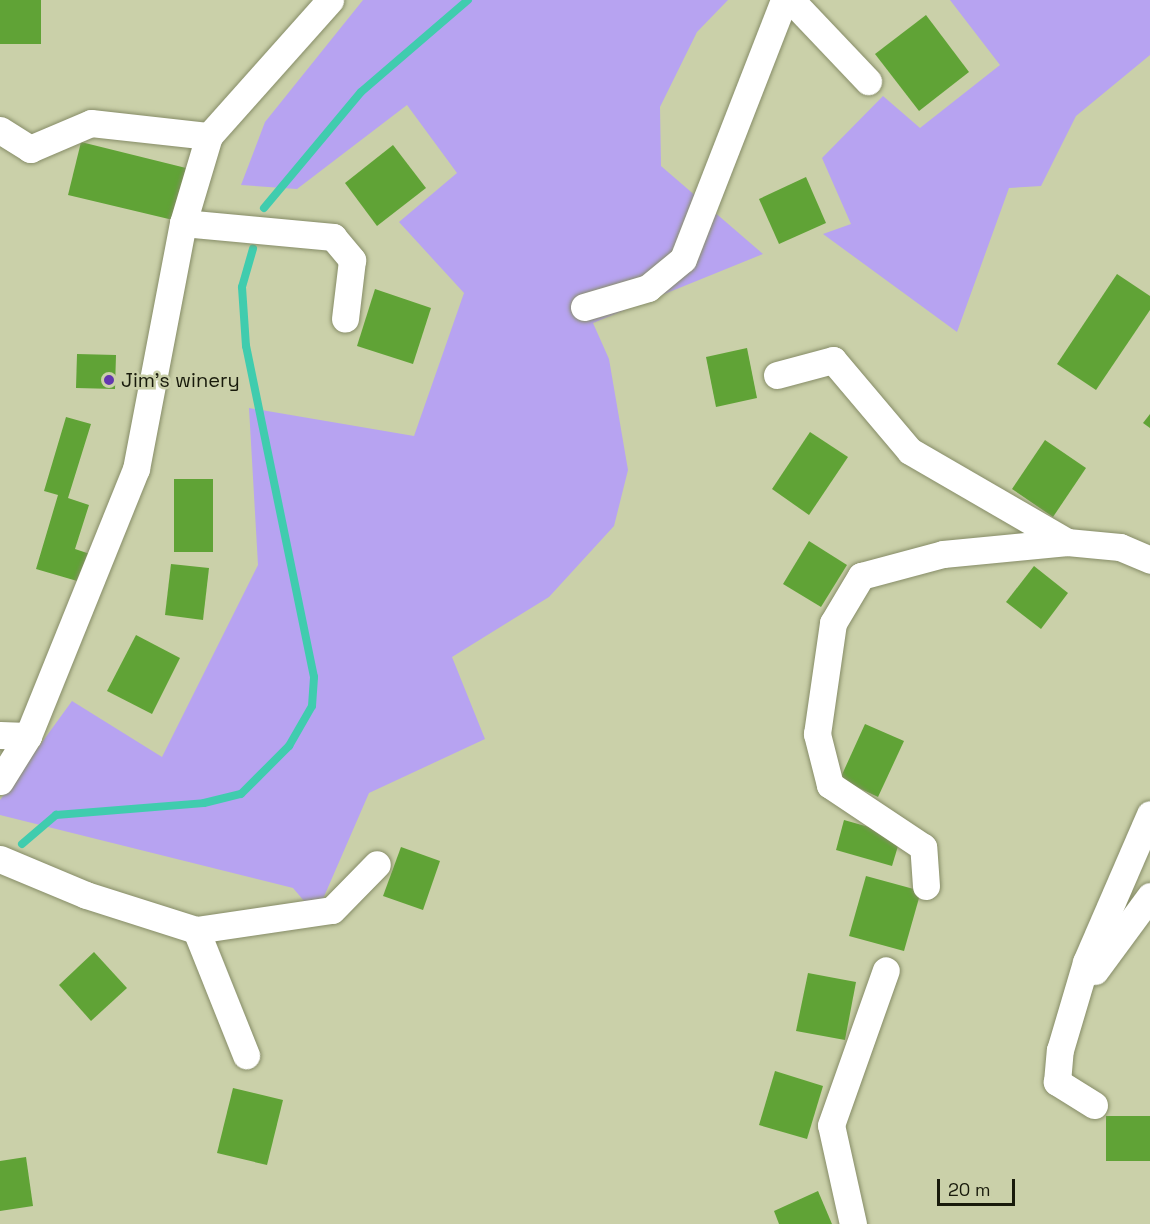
<!DOCTYPE html>
<style>
body{margin:0}
#map{position:relative;width:1150px;height:1224px;overflow:hidden;background:#cad0a9;font-family:"Space Grotesk",sans-serif}
div>[style]{position:absolute}
.green>*{inset:0;background:#b7a3f1}
.stream>*{height:8px;margin:-4px;padding:0 4px;transform-origin:4px;border-radius:4px;background:#40ccae}
.building>*{inset:0;background:#60a336}
.roads{filter:drop-shadow(0 0 2px #868c67) drop-shadow(0 0 2px #868c67)}
.minor>*{height:27px;margin:-13.5px;padding:0 13.5px;transform-origin:13.5px;border-radius:13.5px;background:#fff}
.dots>*{width:16px;height:16px;translate:-50% -50%;box-sizing:border-box;border:3px solid #cad0a9;border-radius:50%}
span{translate:-50% -50%;white-space:nowrap;text-align:center;line-height:1.15;-webkit-text-stroke:5px #cad0a9;paint-order:stroke}
.poi-label{font-size:20px;color:#181a0b}
.left{translate:0 -50%;text-align:left}
.scale{position:absolute;left:937px;top:1179px;width:78px;height:27px;box-sizing:border-box;border:3px solid #181a0b;border-top:0;padding-left:8px;font-size:18px;line-height:21px;white-space:nowrap;color:#181a0b;-webkit-text-stroke:4px #cad0a9;paint-order:stroke}
</style>
<div id="map">
<div class="green">
<i style="clip-path:polygon(363px 0,728px 0,697px 32px,660px 107px,661px 166px,763px 254px,593px 323px,609px 359px,628px 470px,614px 526px,549px 597px,452px 657px,485px 739px,369px 793px,316px 915px,293px 888px,0 815px,0 800px,72px 701px,162px 757px,258px 565px,249px 408px,414px 436px,464px 293px,399px 222px,457px 173px,407px 105px,297px 189px,241px 185px,265px 122px)"></i>
<i style="clip-path:polygon(950px 0,1150px 0,1150px 55px,1076px 116px,1041px 186px,1009px 188px,957px 332px,823px 234px,851px 224px,822px 158px,883px 96px,920px 128px,1000px 65px)"></i>
</div>
<div class="stream">
<i style="left:264px;top:208px;width:151px;rotate:-50.1deg"></i>
<i style="left:361px;top:92px;width:141px;rotate:-40.7deg"></i>
<i style="left:22px;top:844px;width:45px;rotate:-40.5deg"></i>
<i style="left:56px;top:815px;width:148px;rotate:-4.6deg"></i>
<i style="left:204px;top:803px;width:38px;rotate:-14deg"></i>
<i style="left:241px;top:794px;width:68px;rotate:-45deg"></i>
<i style="left:289px;top:746px;width:46px;rotate:-60.1deg"></i>
<i style="left:312px;top:706px;width:29px;rotate:-86deg"></i>
<i style="left:314px;top:677px;width:338px;rotate:-101.6deg"></i>
<i style="left:246px;top:346px;width:59px;rotate:-93.9deg"></i>
<i style="left:242px;top:287px;width:40px;rotate:-74deg"></i>
</div>
<div class="building">
<i style="clip-path:polygon(0 0,41px 0,41px 44px,0 44px)"></i>
<i style="clip-path:polygon(926px 15px,969px 72px,919px 111px,875px 54px)"></i>
<i style="clip-path:polygon(81px 142px,186px 168px,173px 220px,68px 195px)"></i>
<i style="clip-path:polygon(393px 145px,426px 188px,377px 226px,345px 183px)"></i>
<i style="clip-path:polygon(806px 177px,826px 223px,779px 244px,759px 199px)"></i>
<i style="clip-path:polygon(1117px 274px,1150px 296px,1150px 310px,1096px 390px,1057px 364px)"></i>
<i style="clip-path:polygon(375px 289px,431px 308px,413px 364px,357px 346px)"></i>
<i style="clip-path:polygon(747px 348px,757px 398px,716px 407px,706px 357px)"></i>
<i style="clip-path:polygon(77px 354px,116px 355px,115px 389px,76px 388px)"></i>
<i style="clip-path:polygon(1150px 414px,1150px 428px,1143px 423px)"></i>
<i style="clip-path:polygon(66px 417px,91px 424px,68px 498px,89px 505px,75px 549px,93px 555px,84px 583px,36px 569px,58px 495px,44px 491px)"></i>
<i style="clip-path:polygon(810px 432px,848px 457px,809px 515px,772px 489px)"></i>
<i style="clip-path:polygon(1045px 440px,1086px 468px,1053px 517px,1012px 489px)"></i>
<i style="clip-path:polygon(174px 479px,213px 479px,213px 552px,174px 552px)"></i>
<i style="clip-path:polygon(809px 541px,847px 565px,821px 607px,783px 584px)"></i>
<i style="clip-path:polygon(171px 564px,209px 568px,203px 620px,165px 615px)"></i>
<i style="clip-path:polygon(1034px 566px,1068px 593px,1041px 629px,1006px 602px)"></i>
<i style="clip-path:polygon(136px 635px,180px 658px,152px 714px,107px 691px)"></i>
<i style="clip-path:polygon(865px 724px,904px 741px,878px 797px,840px 779px)"></i>
<i style="clip-path:polygon(844px 820px,901px 836px,892px 866px,836px 850px)"></i>
<i style="clip-path:polygon(401px 847px,440px 861px,423px 910px,383px 896px)"></i>
<i style="clip-path:polygon(866px 876px,921px 891px,904px 951px,849px 936px)"></i>
<i style="clip-path:polygon(94px 952px,127px 988px,91px 1021px,59px 985px)"></i>
<i style="clip-path:polygon(808px 973px,856px 982px,845px 1040px,796px 1031px)"></i>
<i style="clip-path:polygon(775px 1071px,823px 1086px,807px 1139px,759px 1125px)"></i>
<i style="clip-path:polygon(233px 1088px,283px 1100px,267px 1165px,217px 1153px)"></i>
<i style="clip-path:polygon(1106px 1116px,1150px 1116px,1150px 1161px,1106px 1161px)"></i>
<i style="clip-path:polygon(26px 1157px,33px 1206px,0 1211px,0 1161px)"></i>
<i style="clip-path:polygon(818px 1191px,832px 1224px,779px 1224px,774px 1211px)"></i>
</div>
<div class="roads">
<div class="minor">
<i style="left:791px;top:0;width:112px;rotate:46.5deg"></i>
<i style="left:0;top:130px;width:36px;rotate:32deg"></i>
<i style="left:30px;top:149px;width:66px;rotate:-23.1deg"></i>
<i style="left:91px;top:123px;width:119px;rotate:6.3deg"></i>
<i style="left:183px;top:223px;width:151px;rotate:5.3deg"></i>
<i style="left:333px;top:237px;width:30px;rotate:50deg"></i>
<i style="left:352px;top:260px;width:59px;rotate:96.8deg"></i>
<i style="left:584px;top:307px;width:67px;rotate:-16.5deg"></i>
<i style="left:648px;top:288px;width:45px;rotate:-39.6deg"></i>
<i style="left:683px;top:259px;width:278px;rotate:-68.7deg"></i>
<i style="left:777px;top:375px;width:58px;rotate:-15deg"></i>
<i style="left:833px;top:360px;width:119px;rotate:49.8deg"></i>
<i style="left:910px;top:451px;width:181px;rotate:30.1deg"></i>
<i style="left:0;top:735px;width:28px;rotate:2deg"></i>
<i style="left:0;top:781px;width:53px;rotate:-58.1deg"></i>
<i style="left:28px;top:736px;width:288px;rotate:-68deg"></i>
<i style="left:136px;top:469px;width:250px;rotate:-79.2deg"></i>
<i style="left:183px;top:223px;width:91px;rotate:-73.4deg"></i>
<i style="left:209px;top:136px;width:182px;rotate:-48.3deg"></i>
<i style="left:0;top:859px;width:93px;rotate:22.7deg"></i>
<i style="left:86px;top:895px;width:115px;rotate:17.7deg"></i>
<i style="left:196px;top:930px;width:137px;rotate:-8.4deg"></i>
<i style="left:332px;top:910px;width:64px;rotate:-45.6deg"></i>
<i style="left:926px;top:886px;width:39px;rotate:-94deg"></i>
<i style="left:923px;top:847px;width:112px;rotate:-146.3deg"></i>
<i style="left:830px;top:785px;width:53px;rotate:-104.3deg"></i>
<i style="left:817px;top:734px;width:112px;rotate:-81.8deg"></i>
<i style="left:833px;top:623px;width:55px;rotate:-59.2deg"></i>
<i style="left:861px;top:576px;width:85px;rotate:-15deg"></i>
<i style="left:943px;top:554px;width:125px;rotate:-5.5deg"></i>
<i style="left:1067px;top:542px;width:53px;rotate:5.4deg"></i>
<i style="left:1120px;top:547px;width:33px;rotate:23deg"></i>
<i style="left:196px;top:930px;width:135px;rotate:68.2deg"></i>
<i style="left:1095px;top:971px;width:93px;rotate:-53.7deg"></i>
<i style="left:1094px;top:1105px;width:44px;rotate:-148.1deg"></i>
<i style="left:1057px;top:1082px;width:32px;rotate:-85deg"></i>
<i style="left:1060px;top:1050px;width:92px;rotate:-73.5deg"></i>
<i style="left:1086px;top:962px;width:161px;rotate:-66.6deg"></i>
<i style="left:853px;top:1224px;width:101px;rotate:-102.5deg"></i>
<i style="left:831px;top:1125px;width:164px;rotate:-70.5deg"></i>
</div>
</div>
<div class="dots">
<i style="left:109px;top:380px;background:#6337af"></i>
</div>
<div class="poi-label">
<span class="left" style="left:121px;top:380px">Jim's winery</span>
</div>
<div class="scale">20 m</div>
</div>
